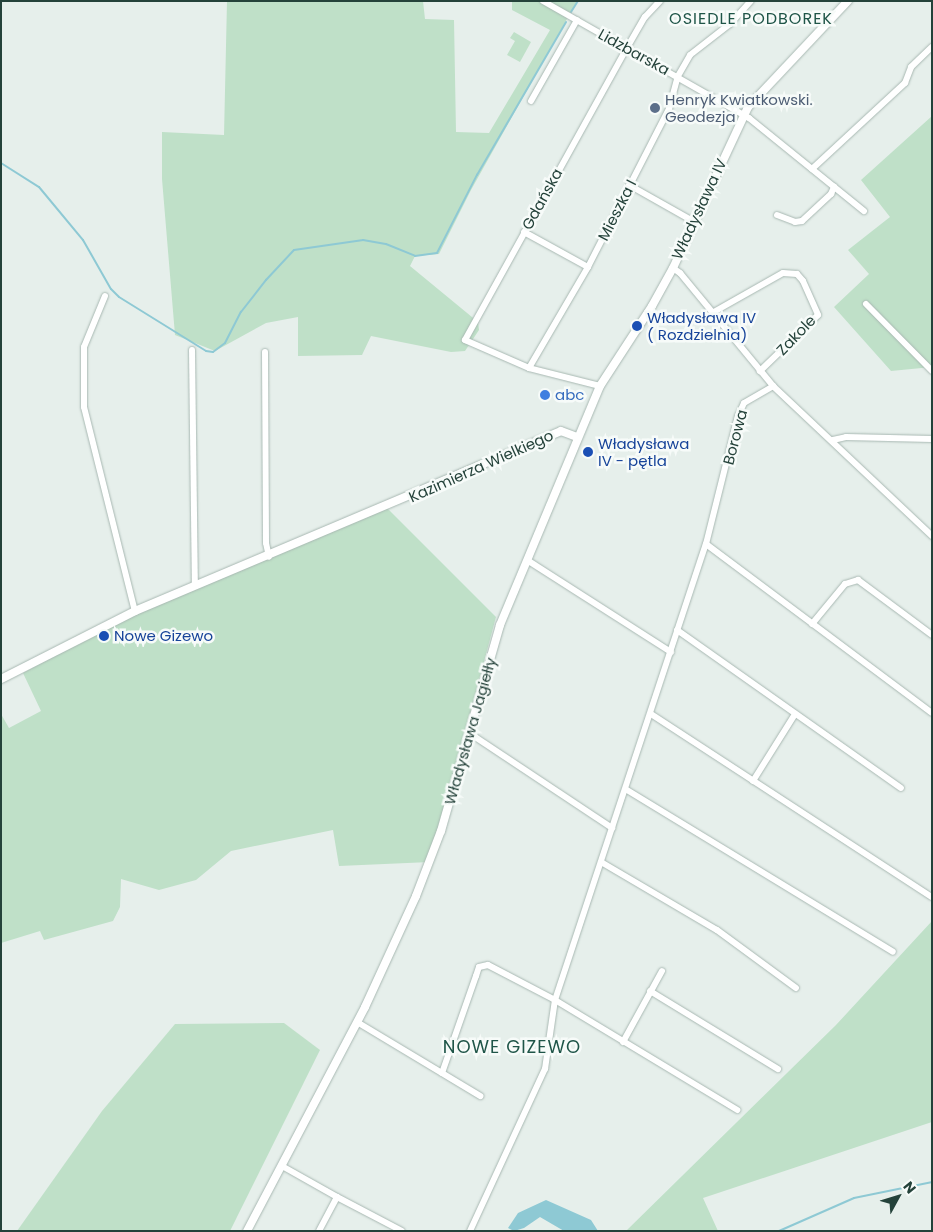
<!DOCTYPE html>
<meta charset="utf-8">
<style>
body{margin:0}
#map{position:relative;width:933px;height:1232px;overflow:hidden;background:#e6efeb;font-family:Poppins,sans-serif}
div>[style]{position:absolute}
.green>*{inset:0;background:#bfe0c8}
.water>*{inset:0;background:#8ec9d4}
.stream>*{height:2px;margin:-1px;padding:0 1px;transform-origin:1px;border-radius:1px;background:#8ec9d4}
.roads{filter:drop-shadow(0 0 1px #a8b8b2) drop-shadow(0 0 1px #a8b8b2)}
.minor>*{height:6px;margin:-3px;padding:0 3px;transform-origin:3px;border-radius:3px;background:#fff}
.tertiary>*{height:8px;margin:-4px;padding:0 4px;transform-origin:4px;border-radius:4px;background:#fff}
.dots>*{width:14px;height:14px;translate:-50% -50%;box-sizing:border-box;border:2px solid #f7fbf9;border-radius:50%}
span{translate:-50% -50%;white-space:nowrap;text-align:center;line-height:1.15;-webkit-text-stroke:5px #f7fbf9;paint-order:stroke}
.street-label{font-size:15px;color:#24423a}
.service-label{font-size:15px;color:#4e5e75}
.left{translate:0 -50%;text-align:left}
.transit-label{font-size:15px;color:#164399}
.shop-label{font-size:15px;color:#366cbe}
.neighbourhood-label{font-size:16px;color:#1f5548;letter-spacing:1px}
.quarter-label{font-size:18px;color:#1f5548;letter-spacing:1px}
.frame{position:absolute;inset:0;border:2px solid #24423a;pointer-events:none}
.north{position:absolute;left:873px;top:1172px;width:50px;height:50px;-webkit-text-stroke:4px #f7fbf9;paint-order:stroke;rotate:51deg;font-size:14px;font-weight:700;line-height:20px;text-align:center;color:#24423a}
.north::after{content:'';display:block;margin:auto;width:18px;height:22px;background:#24423a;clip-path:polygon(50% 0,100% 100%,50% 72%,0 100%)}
</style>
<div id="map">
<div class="green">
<i style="clip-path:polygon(227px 1px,423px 1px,425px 19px,454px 20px,456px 132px,489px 133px,550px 30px,512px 10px,512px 1px,577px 1px,471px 190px,439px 254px,415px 256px,410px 266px,478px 322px,479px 330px,465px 351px,451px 352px,371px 336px,362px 355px,298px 356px,298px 317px,266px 323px,215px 351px,175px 335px,162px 179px,162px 132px,224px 135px)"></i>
<i style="clip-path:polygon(514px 32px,531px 42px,520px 62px,507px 55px,515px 41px,510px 38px)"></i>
<i style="clip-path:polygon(932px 116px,932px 367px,891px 371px,834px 307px,869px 274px,848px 250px,890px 217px,861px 180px)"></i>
<i style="clip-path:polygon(386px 507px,496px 617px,430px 862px,339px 866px,333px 830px,231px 851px,196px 880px,159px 890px,121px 879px,120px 907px,113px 921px,44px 940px,40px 931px,1px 943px,1px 714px,9px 728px,41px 711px,23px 673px,135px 611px)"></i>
<i style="clip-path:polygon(932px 921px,932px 1122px,703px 1198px,718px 1231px,627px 1230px,836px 1025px)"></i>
<i style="clip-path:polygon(284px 1023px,320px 1050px,230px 1231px,17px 1231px,102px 1111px,175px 1024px)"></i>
</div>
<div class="water">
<i style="clip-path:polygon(546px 1200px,591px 1220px,598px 1231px,564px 1231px,540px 1217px,524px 1228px,514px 1231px,508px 1228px,518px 1213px)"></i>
</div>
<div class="stream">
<i style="left:571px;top:12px;width:13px;rotate:-58deg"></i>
<i style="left:1px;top:163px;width:45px;rotate:32.3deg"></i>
<i style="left:39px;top:187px;width:69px;rotate:50.3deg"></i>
<i style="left:83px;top:240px;width:56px;rotate:60.3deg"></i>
<i style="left:111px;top:289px;width:11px;rotate:45deg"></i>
<i style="left:119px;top:297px;width:102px;rotate:31.8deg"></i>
<i style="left:206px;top:351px;width:7px;rotate:8deg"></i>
<i style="left:213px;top:352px;width:15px;rotate:-37deg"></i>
<i style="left:225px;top:343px;width:35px;rotate:-63deg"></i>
<i style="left:241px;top:312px;width:41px;rotate:-52deg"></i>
<i style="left:266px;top:280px;width:41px;rotate:-47deg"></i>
<i style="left:294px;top:250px;width:70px;rotate:-8.2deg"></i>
<i style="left:363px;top:240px;width:23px;rotate:10deg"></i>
<i style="left:386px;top:244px;width:31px;rotate:22deg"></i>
<i style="left:415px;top:256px;width:22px;rotate:-8deg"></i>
<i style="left:437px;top:253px;width:88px;rotate:-62.9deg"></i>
<i style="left:477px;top:175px;width:177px;rotate:-59.8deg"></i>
<i style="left:779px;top:1231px;width:82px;rotate:-23.7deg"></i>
<i style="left:854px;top:1198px;width:80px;rotate:-11.6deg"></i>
</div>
<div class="roads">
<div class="minor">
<i style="left:543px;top:1px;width:237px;rotate:29.6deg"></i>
<i style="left:749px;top:118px;width:148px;rotate:39deg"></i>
<i style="left:531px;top:101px;width:93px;rotate:-60.4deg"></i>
<i style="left:812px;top:169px;width:127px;rotate:-42.8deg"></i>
<i style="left:905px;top:83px;width:17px;rotate:-69deg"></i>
<i style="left:911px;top:67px;width:29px;rotate:-44deg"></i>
<i style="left:629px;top:185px;width:73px;rotate:29.4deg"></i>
<i style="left:777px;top:215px;width:19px;rotate:21deg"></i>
<i style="left:795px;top:222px;width:7px;rotate:-8deg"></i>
<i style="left:802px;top:221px;width:40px;rotate:-43deg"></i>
<i style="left:831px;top:194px;width:8px;rotate:-67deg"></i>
<i style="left:524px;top:232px;width:73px;rotate:28.7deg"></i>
<i style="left:673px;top:268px;width:9px;rotate:36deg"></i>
<i style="left:680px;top:273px;width:146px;rotate:50.5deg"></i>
<i style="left:773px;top:386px;width:219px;rotate:43.3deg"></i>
<i style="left:105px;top:296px;width:55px;rotate:112.4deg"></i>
<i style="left:84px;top:347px;width:60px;rotate:90deg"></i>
<i style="left:84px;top:407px;width:210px;rotate:76deg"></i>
<i style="left:866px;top:304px;width:94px;rotate:45.4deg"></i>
<i style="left:712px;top:313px;width:81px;rotate:-29.4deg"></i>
<i style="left:783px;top:273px;width:14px;rotate:4deg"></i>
<i style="left:797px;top:274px;width:9px;rotate:49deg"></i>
<i style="left:803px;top:281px;width:37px;rotate:66deg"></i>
<i style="left:818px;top:315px;width:81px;rotate:136deg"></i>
<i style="left:192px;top:350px;width:236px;rotate:89.3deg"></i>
<i style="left:265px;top:352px;width:191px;rotate:89.7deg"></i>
<i style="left:266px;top:543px;width:14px;rotate:78deg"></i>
<i style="left:529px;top:368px;width:70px;rotate:-156.4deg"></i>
<i style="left:465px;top:340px;width:336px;rotate:-61deg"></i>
<i style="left:628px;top:46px;width:34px;rotate:-60deg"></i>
<i style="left:645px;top:17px;width:22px;rotate:-47deg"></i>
<i style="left:600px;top:386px;width:73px;rotate:-165.8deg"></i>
<i style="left:529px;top:368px;width:117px;rotate:-59.7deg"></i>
<i style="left:588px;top:267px;width:178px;rotate:-62.9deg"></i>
<i style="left:669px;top:109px;width:34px;rotate:-75deg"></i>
<i style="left:678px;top:76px;width:24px;rotate:-60deg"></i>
<i style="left:690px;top:55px;width:51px;rotate:-37.8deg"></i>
<i style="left:730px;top:24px;width:31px;rotate:-48deg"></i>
<i style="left:833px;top:440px;width:13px;rotate:-13deg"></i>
<i style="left:846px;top:437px;width:86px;rotate:1.3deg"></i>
<i style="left:706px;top:544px;width:282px;rotate:36.8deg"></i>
<i style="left:527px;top:560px;width:171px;rotate:32.6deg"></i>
<i style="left:812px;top:624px;width:52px;rotate:-50.5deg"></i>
<i style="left:845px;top:584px;width:14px;rotate:-17deg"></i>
<i style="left:858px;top:580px;width:92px;rotate:36.6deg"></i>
<i style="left:677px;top:630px;width:274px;rotate:35.2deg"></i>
<i style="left:651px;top:714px;width:335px;rotate:33.1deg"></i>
<i style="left:469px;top:733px;width:172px;rotate:33.6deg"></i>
<i style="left:753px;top:781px;width:79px;rotate:-57.9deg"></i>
<i style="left:627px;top:790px;width:311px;rotate:31.3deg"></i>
<i style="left:601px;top:862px;width:134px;rotate:30.4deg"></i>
<i style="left:717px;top:930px;width:98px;rotate:36.3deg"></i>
<i style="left:650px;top:991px;width:150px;rotate:31.4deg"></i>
<i style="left:357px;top:1022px;width:144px;rotate:31deg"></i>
<i style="left:623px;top:1042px;width:81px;rotate:-61.2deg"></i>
<i style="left:442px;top:1073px;width:103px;rotate:-70.7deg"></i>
<i style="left:476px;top:976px;width:9px;rotate:-72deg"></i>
<i style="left:479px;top:967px;width:9px;rotate:-13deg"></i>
<i style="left:488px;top:965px;width:76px;rotate:27.6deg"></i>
<i style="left:555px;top:1000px;width:213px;rotate:31.1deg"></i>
<i style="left:282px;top:1166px;width:63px;rotate:29.4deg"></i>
<i style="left:337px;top:1197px;width:38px;rotate:118deg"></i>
<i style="left:337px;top:1197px;width:73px;rotate:27.6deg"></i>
<i style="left:470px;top:1231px;width:179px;rotate:-65.2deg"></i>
<i style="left:545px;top:1069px;width:70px;rotate:-81.8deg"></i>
<i style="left:555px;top:1000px;width:480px;rotate:-71.7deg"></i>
<i style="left:706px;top:544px;width:132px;rotate:-76deg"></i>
<i style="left:738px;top:416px;width:14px;rotate:-65deg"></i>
<i style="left:744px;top:403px;width:34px;rotate:-30deg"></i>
</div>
<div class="tertiary">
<i style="left:1px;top:679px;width:150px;rotate:-26.9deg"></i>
<i style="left:135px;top:611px;width:462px;rotate:-22.9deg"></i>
<i style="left:561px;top:431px;width:17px;rotate:21deg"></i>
<i style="left:247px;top:1231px;width:253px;rotate:-62.2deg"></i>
<i style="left:365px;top:1007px;width:122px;rotate:-65.3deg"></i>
<i style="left:416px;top:896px;width:70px;rotate:-69deg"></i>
<i style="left:441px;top:831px;width:214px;rotate:-74deg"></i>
<i style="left:500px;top:625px;width:259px;rotate:-67.3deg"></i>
<i style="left:600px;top:386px;width:95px;rotate:-57deg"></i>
<i style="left:652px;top:306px;width:43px;rotate:-61.1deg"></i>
<i style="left:673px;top:268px;width:178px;rotate:-65deg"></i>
<i style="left:748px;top:107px;width:146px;rotate:-46.7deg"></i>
</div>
</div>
<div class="dots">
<i style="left:655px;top:108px;background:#5c6f8a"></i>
<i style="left:637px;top:326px;background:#1a4fb4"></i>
<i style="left:545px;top:395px;background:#3f7fe0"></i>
<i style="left:588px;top:452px;background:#1a4fb4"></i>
<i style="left:104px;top:636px;background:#1a4fb4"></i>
</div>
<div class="street-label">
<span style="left:634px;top:52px;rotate:29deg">Lidzbarska</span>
<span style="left:542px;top:199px;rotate:-61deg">Gdańska</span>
<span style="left:699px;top:209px;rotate:-65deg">Władysława IV</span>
<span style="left:617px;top:210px;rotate:-63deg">Mieszka I</span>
<span style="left:796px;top:335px;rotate:-46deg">Zakole</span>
<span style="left:735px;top:437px;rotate:-75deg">Borowa</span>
<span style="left:481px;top:466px;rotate:-24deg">Kazimierza Wielkiego</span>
<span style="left:470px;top:731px;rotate:-74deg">Władysława Jagiełły</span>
</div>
<div class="service-label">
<span class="left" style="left:665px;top:108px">Henryk Kwiatkowski.<br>Geodezja</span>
</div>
<div class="transit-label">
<span class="left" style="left:647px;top:326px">Władysława IV<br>( Rozdzielnia)</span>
<span class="left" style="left:598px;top:452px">Władysława<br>IV - pętla</span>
<span class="left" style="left:114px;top:636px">Nowe Gizewo</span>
</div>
<div class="shop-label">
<span class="left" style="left:555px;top:395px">abc</span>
</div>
<div class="neighbourhood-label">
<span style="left:751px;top:19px">OSIEDLE PODBOREK</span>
</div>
<div class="quarter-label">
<span style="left:512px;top:1047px">NOWE GIZEWO</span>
</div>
<div class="frame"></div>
<div class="north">N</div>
</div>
